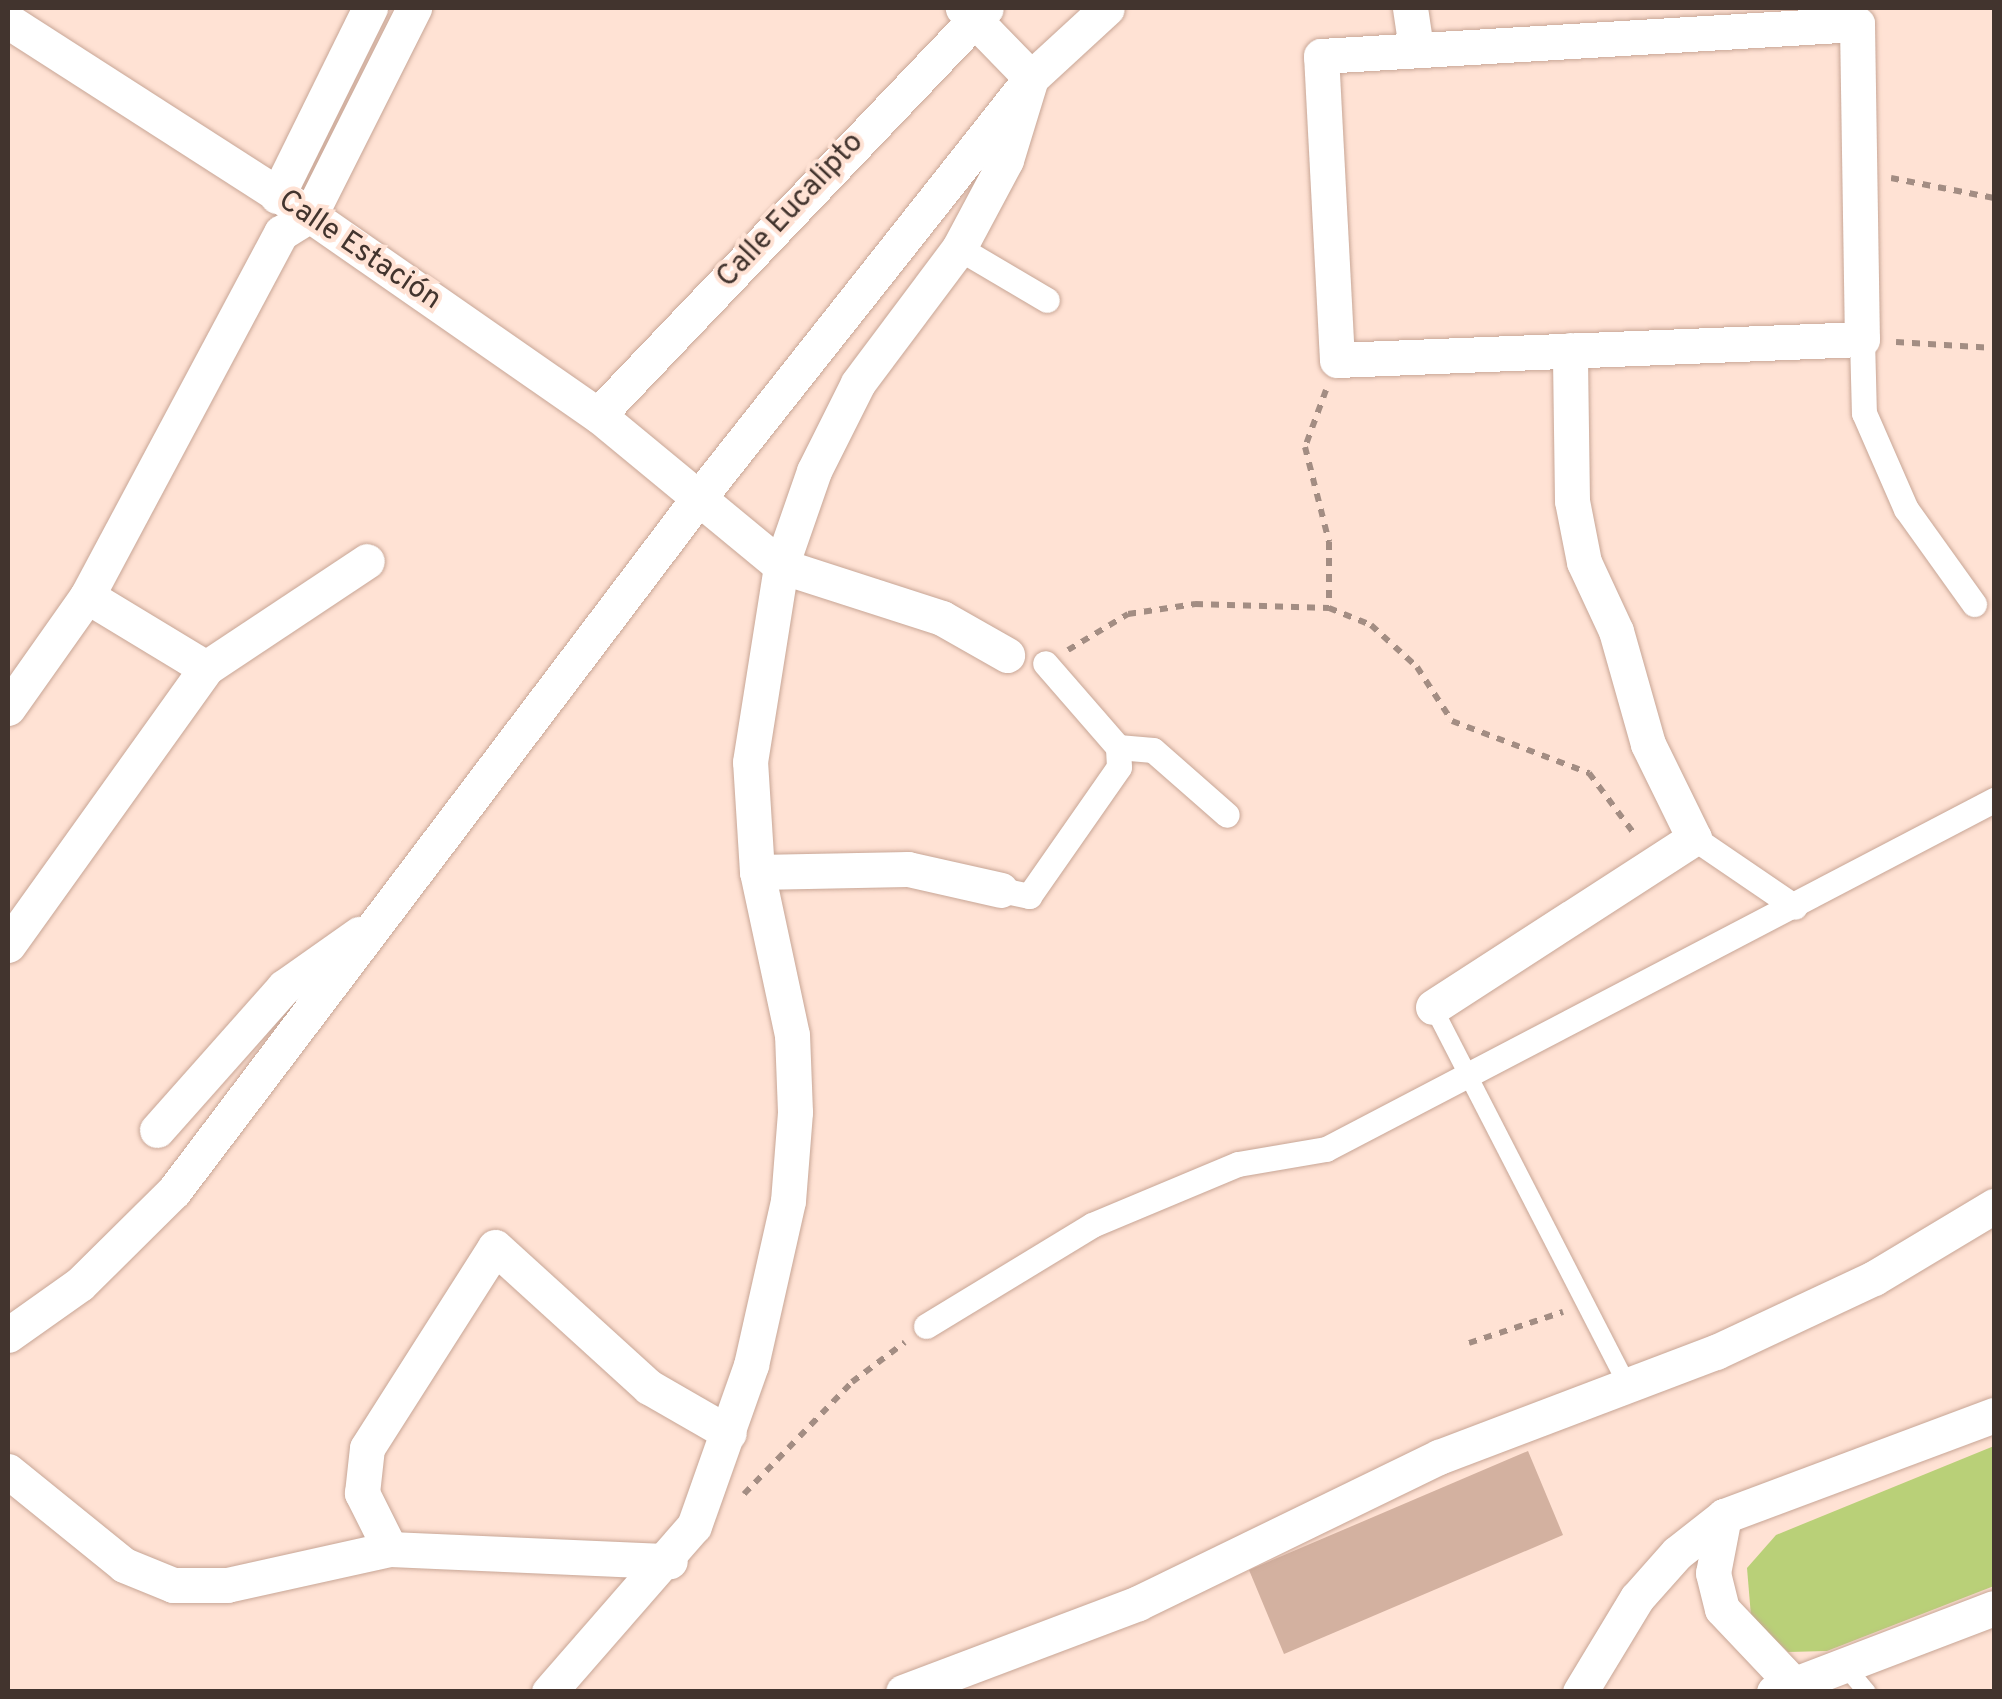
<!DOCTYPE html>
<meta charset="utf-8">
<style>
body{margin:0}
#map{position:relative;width:2002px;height:1699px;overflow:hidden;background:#ffe2d4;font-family:Overpass,sans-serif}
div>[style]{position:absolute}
.green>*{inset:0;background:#b9d078}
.building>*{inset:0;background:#d3b1a0}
.path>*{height:6px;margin-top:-3px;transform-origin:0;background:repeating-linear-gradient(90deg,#a38d83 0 8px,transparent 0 16px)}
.roads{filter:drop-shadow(0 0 2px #c8a696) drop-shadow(0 0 2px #c8a696)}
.service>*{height:18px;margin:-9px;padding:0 9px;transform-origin:9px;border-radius:9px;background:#fff}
.pedestrian>*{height:25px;margin:-12.5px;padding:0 12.5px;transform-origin:12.5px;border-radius:12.5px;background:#fff}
.minor>*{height:35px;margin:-17.5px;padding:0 17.5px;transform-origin:17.5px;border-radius:17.5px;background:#fff}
span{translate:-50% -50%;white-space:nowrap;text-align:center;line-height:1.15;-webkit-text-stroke:8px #ffe2d4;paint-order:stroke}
.street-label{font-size:30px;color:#42342e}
.frame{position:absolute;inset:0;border:10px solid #42342e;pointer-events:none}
</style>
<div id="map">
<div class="green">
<i style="clip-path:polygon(1994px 1446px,1994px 1586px,1827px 1651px,1788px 1652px,1751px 1616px,1747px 1568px,1776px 1535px)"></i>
</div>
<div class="building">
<i style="clip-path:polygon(1528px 1451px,1563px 1535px,1284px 1654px,1249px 1570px)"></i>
</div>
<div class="path">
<i style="left:1891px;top:178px;width:105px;rotate:11deg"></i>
<i style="left:1896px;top:342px;width:98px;rotate:3.5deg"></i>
<i style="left:1326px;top:390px;width:61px;rotate:110.2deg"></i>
<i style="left:1305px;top:447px;width:98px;rotate:75.8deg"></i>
<i style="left:1329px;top:542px;width:66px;rotate:90deg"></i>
<i style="left:1068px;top:650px;width:70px;rotate:-31deg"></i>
<i style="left:1128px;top:614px;width:68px;rotate:-8.5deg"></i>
<i style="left:1195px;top:604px;width:134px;rotate:1.7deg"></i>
<i style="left:1329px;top:608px;width:45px;rotate:22deg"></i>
<i style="left:1371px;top:625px;width:62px;rotate:42.4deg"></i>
<i style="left:1417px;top:667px;width:64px;rotate:57.1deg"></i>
<i style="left:1452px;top:721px;width:147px;rotate:20.8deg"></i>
<i style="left:1589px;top:773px;width:77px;rotate:53.4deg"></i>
<i style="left:1469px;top:1343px;width:99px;rotate:-18.3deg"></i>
<i style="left:744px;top:1494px;width:156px;rotate:-46deg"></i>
<i style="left:852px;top:1382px;width:66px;rotate:-37deg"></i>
</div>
<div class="roads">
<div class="service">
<i style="left:1433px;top:1007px;width:425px;rotate:62.8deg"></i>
<i style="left:1845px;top:1666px;width:34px;rotate:50deg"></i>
</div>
<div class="pedestrian">
<i style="left:959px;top:248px;width:102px;rotate:30.6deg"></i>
<i style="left:1862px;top:339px;width:74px;rotate:88.5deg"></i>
<i style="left:1864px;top:413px;width:105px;rotate:66.4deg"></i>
<i style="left:1906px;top:509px;width:117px;rotate:54.4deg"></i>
<i style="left:1118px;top:747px;width:35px;rotate:5deg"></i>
<i style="left:1153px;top:750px;width:98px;rotate:41.3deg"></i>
<i style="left:1694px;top:838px;width:122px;rotate:34.3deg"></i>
<i style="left:1001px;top:890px;width:29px;rotate:12deg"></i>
<i style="left:1029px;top:896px;width:157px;rotate:-55.1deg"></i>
<i style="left:1119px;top:767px;width:20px;rotate:-93deg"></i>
<i style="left:1118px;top:747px;width:111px;rotate:-131deg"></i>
<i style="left:926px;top:1326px;width:194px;rotate:-31.3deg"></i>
<i style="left:1092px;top:1225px;width:158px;rotate:-22.7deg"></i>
<i style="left:1238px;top:1164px;width:89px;rotate:-9.7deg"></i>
<i style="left:1326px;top:1149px;width:754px;rotate:-27.59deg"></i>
</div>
<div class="minor">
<i style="left:1410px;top:8px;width:40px;rotate:81.5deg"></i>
<i style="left:8px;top:21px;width:359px;rotate:32.7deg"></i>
<i style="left:310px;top:215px;width:351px;rotate:34.8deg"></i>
<i style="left:598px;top:415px;width:237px;rotate:39.5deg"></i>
<i style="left:781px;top:566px;width:169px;rotate:17.9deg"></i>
<i style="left:942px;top:618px;width:75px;rotate:29.6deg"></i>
<i style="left:1857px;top:24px;width:315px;rotate:89.1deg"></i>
<i style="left:1862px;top:339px;width:525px;rotate:177.71deg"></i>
<i style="left:1337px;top:360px;width:304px;rotate:-93deg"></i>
<i style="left:1321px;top:56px;width:537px;rotate:-3.42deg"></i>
<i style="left:277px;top:196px;width:210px;rotate:-63.7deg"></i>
<i style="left:598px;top:415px;width:562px;rotate:-46.37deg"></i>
<i style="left:87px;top:596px;width:139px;rotate:31.2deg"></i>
<i style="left:8px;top:708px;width:137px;rotate:-54.8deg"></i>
<i style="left:87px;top:596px;width:412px;rotate:-61.9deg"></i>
<i style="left:281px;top:233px;width:34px;rotate:-32deg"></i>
<i style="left:310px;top:215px;width:232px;rotate:-63.3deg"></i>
<i style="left:757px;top:872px;width:151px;rotate:-1.1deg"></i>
<i style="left:908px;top:869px;width:95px;rotate:12.7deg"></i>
<i style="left:8px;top:945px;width:340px;rotate:-54.4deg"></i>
<i style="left:206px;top:668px;width:193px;rotate:-33.6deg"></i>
<i style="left:1433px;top:1007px;width:311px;rotate:-32.9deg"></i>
<i style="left:1694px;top:838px;width:105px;rotate:-116.1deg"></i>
<i style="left:1648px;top:744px;width:117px;rotate:-105.8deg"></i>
<i style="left:1616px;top:631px;width:76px;rotate:-114.9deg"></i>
<i style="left:1584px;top:562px;width:62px;rotate:-101.1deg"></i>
<i style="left:1572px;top:501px;width:151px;rotate:-90.8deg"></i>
<i style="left:157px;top:1130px;width:191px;rotate:-48.4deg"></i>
<i style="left:284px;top:987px;width:92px;rotate:-35.2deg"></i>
<i style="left:8px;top:1335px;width:88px;rotate:-35.3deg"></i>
<i style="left:80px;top:1284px;width:132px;rotate:-44.7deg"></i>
<i style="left:174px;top:1191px;width:867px;rotate:-52.88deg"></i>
<i style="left:697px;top:500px;width:538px;rotate:-51.64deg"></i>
<i style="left:1031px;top:78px;width:103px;rotate:-42.6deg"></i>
<i style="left:8px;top:1471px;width:149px;rotate:39deg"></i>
<i style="left:124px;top:1565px;width:53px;rotate:22.2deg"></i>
<i style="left:173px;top:1585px;width:54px"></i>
<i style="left:227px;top:1585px;width:167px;rotate:-12.5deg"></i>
<i style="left:390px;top:1549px;width:280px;rotate:2.5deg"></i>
<i style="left:1724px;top:1516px;width:58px;rotate:100.9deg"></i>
<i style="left:1713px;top:1573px;width:37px;rotate:76deg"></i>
<i style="left:1722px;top:1609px;width:106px;rotate:46.5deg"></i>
<i style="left:390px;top:1549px;width:63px;rotate:-116.6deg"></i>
<i style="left:362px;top:1493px;width:45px;rotate:-83.7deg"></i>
<i style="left:367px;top:1448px;width:238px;rotate:-57.5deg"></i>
<i style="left:495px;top:1247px;width:208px;rotate:42.3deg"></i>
<i style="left:649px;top:1387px;width:92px;rotate:29.9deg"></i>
<i style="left:549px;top:1692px;width:220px;rotate:-48.9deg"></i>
<i style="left:694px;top:1526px;width:171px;rotate:-70.5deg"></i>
<i style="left:751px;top:1365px;width:168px;rotate:-77.3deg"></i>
<i style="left:788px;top:1201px;width:89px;rotate:-85.5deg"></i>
<i style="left:795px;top:1112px;width:77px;rotate:-92.2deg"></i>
<i style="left:792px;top:1035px;width:167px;rotate:-102.1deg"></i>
<i style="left:757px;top:872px;width:110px;rotate:-93.6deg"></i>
<i style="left:750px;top:762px;width:198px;rotate:-81deg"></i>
<i style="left:781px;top:566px;width:101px;rotate:-70.8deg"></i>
<i style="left:814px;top:471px;width:98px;rotate:-63.4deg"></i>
<i style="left:858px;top:383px;width:169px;rotate:-53.2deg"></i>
<i style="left:959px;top:248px;width:100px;rotate:-61.9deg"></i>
<i style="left:1006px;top:160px;width:86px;rotate:-73deg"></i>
<i style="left:1031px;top:78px;width:98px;rotate:-134.2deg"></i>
<i style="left:903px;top:1692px;width:251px;rotate:-20.7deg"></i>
<i style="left:1138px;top:1603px;width:335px;rotate:-25.9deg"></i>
<i style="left:1439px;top:1457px;width:296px;rotate:-20.8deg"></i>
<i style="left:1716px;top:1352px;width:174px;rotate:-25.1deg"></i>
<i style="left:1874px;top:1278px;width:140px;rotate:-31deg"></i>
<i style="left:1580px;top:1692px;width:110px;rotate:-58.8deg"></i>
<i style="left:1637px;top:1598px;width:60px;rotate:-48.4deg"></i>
<i style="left:1677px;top:1553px;width:60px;rotate:-38.2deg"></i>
<i style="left:1724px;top:1516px;width:288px;rotate:-20.5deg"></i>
<i style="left:1774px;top:1692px;width:235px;rotate:-20.9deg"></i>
</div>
</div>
<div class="street-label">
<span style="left:791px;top:211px;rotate:-47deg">Calle Eucalipto</span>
<span style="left:359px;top:251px;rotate:34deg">Calle Estación</span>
</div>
<div class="frame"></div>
</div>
